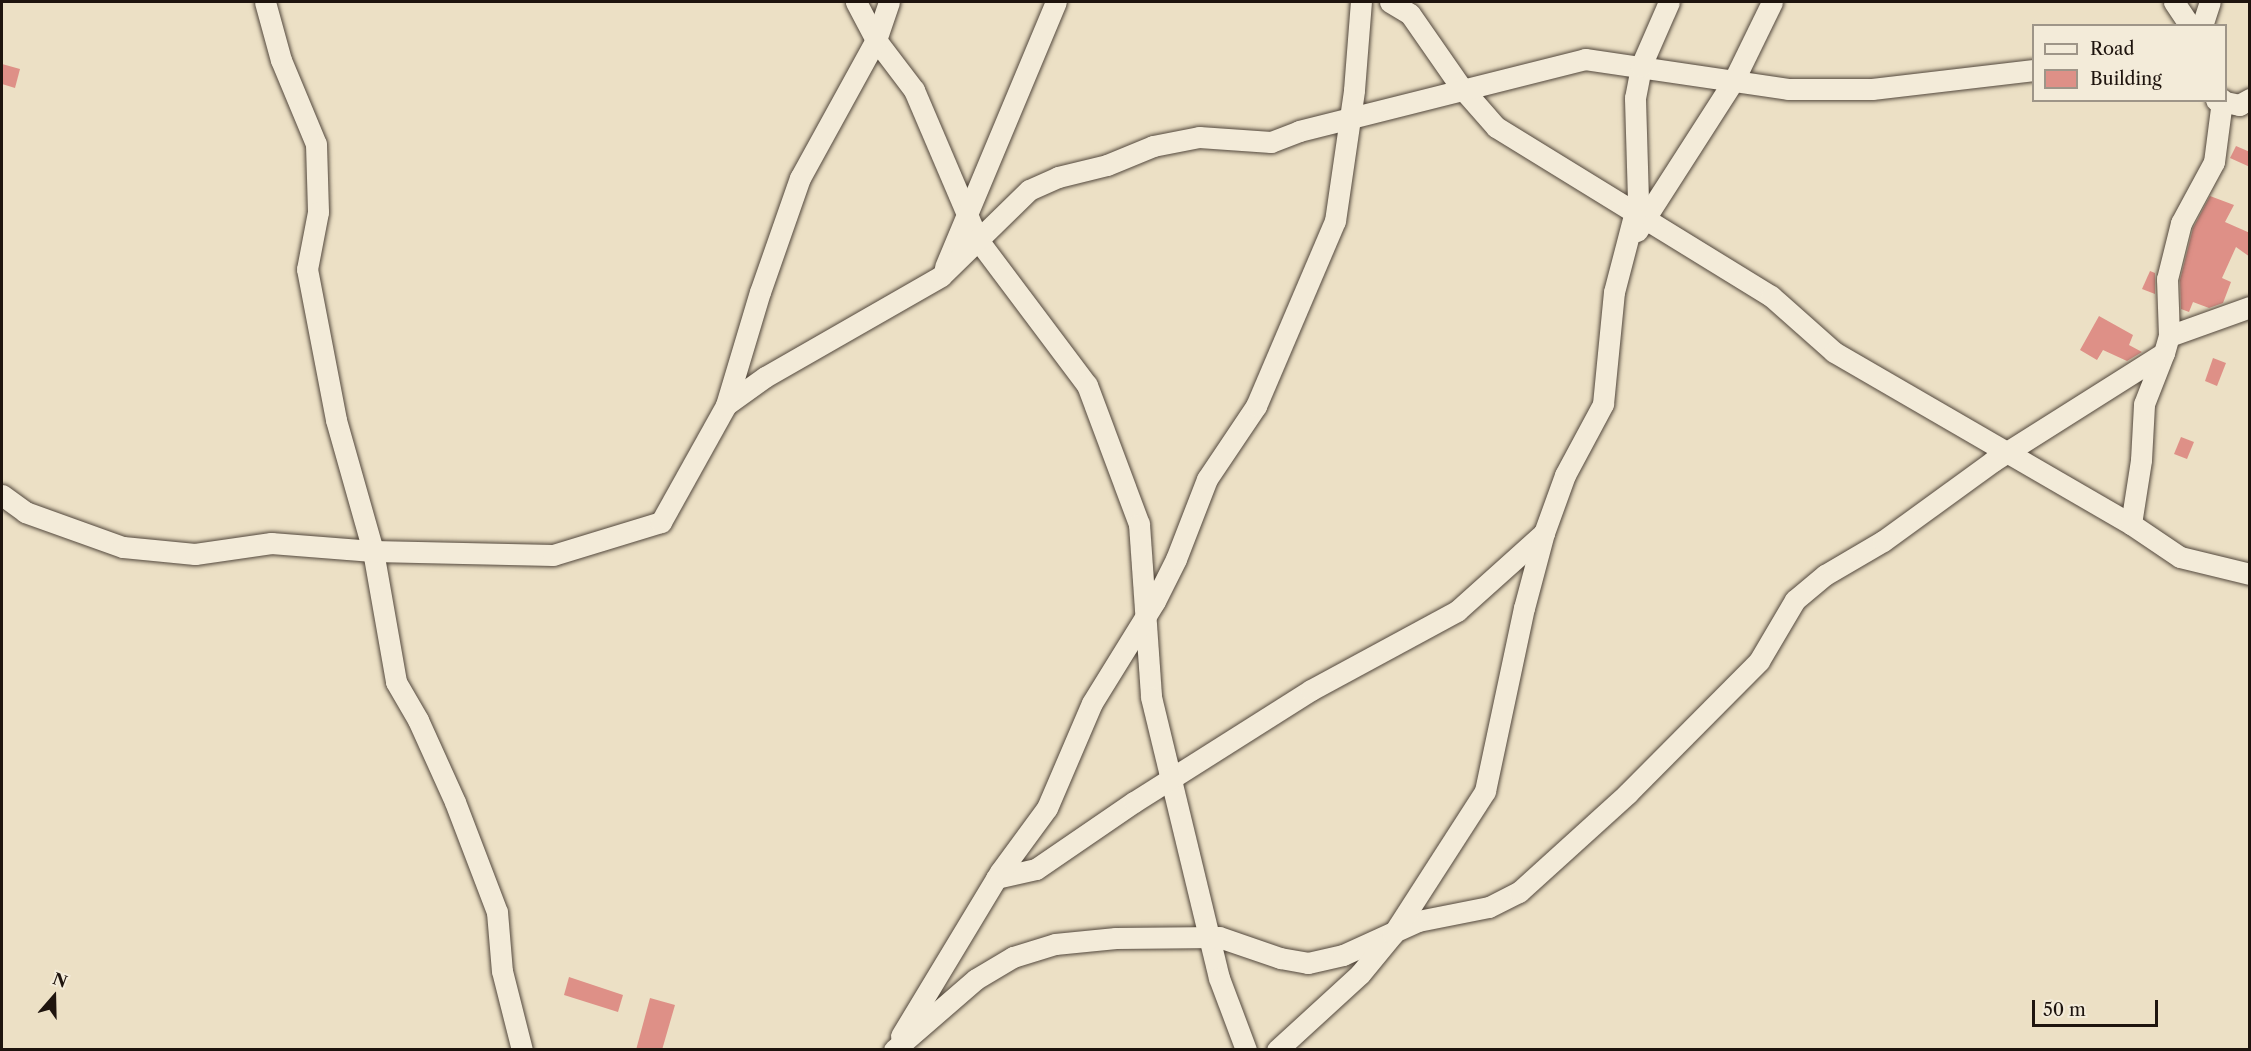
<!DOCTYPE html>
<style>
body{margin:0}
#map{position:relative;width:2251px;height:1051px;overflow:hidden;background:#ece0c5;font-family:"Libre Caslon Text",serif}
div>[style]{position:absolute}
.building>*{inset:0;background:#de9087}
.roads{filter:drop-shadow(0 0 2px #52473c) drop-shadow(0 0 2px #52473c)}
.minor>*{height:21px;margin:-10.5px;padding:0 10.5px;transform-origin:10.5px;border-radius:10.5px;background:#f3ebd9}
span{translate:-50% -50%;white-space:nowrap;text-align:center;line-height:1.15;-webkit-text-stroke:4.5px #f3ebd9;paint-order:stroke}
.frame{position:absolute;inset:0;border:3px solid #1e140e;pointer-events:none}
.legend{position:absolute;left:2032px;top:24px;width:195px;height:78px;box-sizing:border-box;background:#f3ebd9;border:2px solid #9e9588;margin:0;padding:8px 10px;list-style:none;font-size:18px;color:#1e140e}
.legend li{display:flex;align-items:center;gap:12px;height:30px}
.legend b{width:30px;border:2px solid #9e9588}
.north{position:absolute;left:24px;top:967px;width:60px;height:60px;-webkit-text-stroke:4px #f3ebd9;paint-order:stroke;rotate:20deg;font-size:16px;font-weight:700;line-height:24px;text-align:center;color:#1e140e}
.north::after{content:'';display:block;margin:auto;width:21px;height:27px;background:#1e140e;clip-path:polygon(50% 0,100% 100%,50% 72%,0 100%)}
.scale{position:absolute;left:2032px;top:1000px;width:126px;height:27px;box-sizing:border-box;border:3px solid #1e140e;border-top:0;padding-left:8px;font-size:18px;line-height:21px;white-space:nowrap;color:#1e140e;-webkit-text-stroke:4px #f3ebd9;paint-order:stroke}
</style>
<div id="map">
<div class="building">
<i style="clip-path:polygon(2px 64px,20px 69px,15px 88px,2px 84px)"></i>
<i style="clip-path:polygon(2236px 146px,2250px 152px,2250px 167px,2230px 158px)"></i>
<i style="clip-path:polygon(2210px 196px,2234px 205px,2225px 222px,2250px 233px,2250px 257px,2236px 247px,2222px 278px,2231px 282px,2223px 303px,2209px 308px,2193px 302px,2189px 312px,2181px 309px,2180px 280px,2193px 228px)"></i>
<i style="clip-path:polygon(2150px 271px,2155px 273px,2155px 294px,2142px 289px)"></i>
<i style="clip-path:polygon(2099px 316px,2133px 335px,2129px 345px,2142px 352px,2127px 361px,2103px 350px,2097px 360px,2080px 350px)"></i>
<i style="clip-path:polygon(2213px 358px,2226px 363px,2217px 386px,2205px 381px)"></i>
<i style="clip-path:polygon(2181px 437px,2194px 442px,2187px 459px,2174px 454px)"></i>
<i style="clip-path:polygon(569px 977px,623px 995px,618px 1012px,564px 995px)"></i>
<i style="clip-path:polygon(650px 998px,675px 1005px,662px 1050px,636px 1050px)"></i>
</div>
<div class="roads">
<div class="minor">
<i style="left:265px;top:2px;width:60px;rotate:74.6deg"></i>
<i style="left:281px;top:60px;width:91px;rotate:67.4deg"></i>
<i style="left:316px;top:144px;width:68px;rotate:88.3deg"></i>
<i style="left:318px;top:212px;width:58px;rotate:100.9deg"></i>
<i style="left:307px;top:269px;width:154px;rotate:79.1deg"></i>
<i style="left:336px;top:420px;width:136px;rotate:74.2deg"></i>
<i style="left:373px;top:551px;width:133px;rotate:80deg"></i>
<i style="left:396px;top:682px;width:44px;rotate:59.9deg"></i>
<i style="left:418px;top:720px;width:90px;rotate:65.7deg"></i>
<i style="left:455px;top:802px;width:118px;rotate:69.1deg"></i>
<i style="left:497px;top:912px;width:59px;rotate:85.2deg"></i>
<i style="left:502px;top:971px;width:81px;rotate:75.8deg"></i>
<i style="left:856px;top:2px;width:43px;rotate:62.2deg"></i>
<i style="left:876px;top:40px;width:63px;rotate:52.8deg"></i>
<i style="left:914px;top:90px;width:163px;rotate:66.9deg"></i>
<i style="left:978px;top:240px;width:181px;rotate:53.1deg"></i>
<i style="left:1087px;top:385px;width:148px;rotate:69.5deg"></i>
<i style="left:1139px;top:524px;width:173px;rotate:86deg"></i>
<i style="left:1151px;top:697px;width:289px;rotate:76.4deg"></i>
<i style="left:1219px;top:978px;width:77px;rotate:69.4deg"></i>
<i style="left:1390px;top:2px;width:23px;rotate:31deg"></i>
<i style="left:1410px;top:14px;width:88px;rotate:55.2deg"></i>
<i style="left:1460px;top:86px;width:55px;rotate:48.7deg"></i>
<i style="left:1496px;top:127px;width:323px;rotate:31.6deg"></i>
<i style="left:1771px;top:296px;width:84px;rotate:41.6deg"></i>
<i style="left:1834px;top:352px;width:343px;rotate:30.1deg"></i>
<i style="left:2131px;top:524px;width:59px;rotate:34deg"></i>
<i style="left:2180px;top:557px;width:72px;rotate:13.7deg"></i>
<i style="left:2174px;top:2px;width:29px;rotate:56deg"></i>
<i style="left:2202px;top:26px;width:25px;rotate:-72deg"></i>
<i style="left:2216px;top:100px;width:24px;rotate:12deg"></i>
<i style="left:2239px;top:105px;width:13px;rotate:-29deg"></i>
<i style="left:1637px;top:231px;width:179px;rotate:-57.3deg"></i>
<i style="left:1734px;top:80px;width:87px;rotate:-64deg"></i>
<i style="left:945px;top:267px;width:287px;rotate:-67.3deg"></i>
<i style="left:2169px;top:336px;width:86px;rotate:-19.7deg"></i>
<i style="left:726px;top:405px;width:48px;rotate:-35.7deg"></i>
<i style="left:765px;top:377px;width:203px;rotate:-29.8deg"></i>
<i style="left:941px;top:276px;width:123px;rotate:-44.3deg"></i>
<i style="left:1029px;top:190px;width:32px;rotate:-24deg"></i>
<i style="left:1058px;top:177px;width:50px;rotate:-13.8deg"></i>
<i style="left:1107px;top:165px;width:50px;rotate:-22.4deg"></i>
<i style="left:1153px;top:146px;width:47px;rotate:-11.1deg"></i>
<i style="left:1199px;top:137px;width:72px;rotate:4deg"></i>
<i style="left:1271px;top:142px;width:30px;rotate:-21deg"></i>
<i style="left:1299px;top:131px;width:295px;rotate:-14.1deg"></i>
<i style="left:1585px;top:59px;width:205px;rotate:8.4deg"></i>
<i style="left:1788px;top:89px;width:84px"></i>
<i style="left:1872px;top:89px;width:163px;rotate:-6.7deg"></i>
<i style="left:2px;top:495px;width:29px;rotate:36deg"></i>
<i style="left:25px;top:512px;width:104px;rotate:19.7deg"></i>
<i style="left:123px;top:547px;width:72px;rotate:5.6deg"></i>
<i style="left:195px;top:554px;width:77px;rotate:-8.2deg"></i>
<i style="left:271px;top:543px;width:102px;rotate:4.5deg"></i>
<i style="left:373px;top:551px;width:180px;rotate:1.3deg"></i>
<i style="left:553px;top:555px;width:113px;rotate:-17deg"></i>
<i style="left:661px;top:522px;width:134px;rotate:-60.9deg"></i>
<i style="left:726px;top:405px;width:118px;rotate:-73.3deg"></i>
<i style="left:760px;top:292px;width:121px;rotate:-70.7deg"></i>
<i style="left:800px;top:178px;width:158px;rotate:-61.2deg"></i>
<i style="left:876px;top:40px;width:40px;rotate:-71.1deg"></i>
<i style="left:2131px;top:524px;width:65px;rotate:-81.1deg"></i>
<i style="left:2141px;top:460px;width:56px;rotate:-86.9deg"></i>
<i style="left:2144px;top:404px;width:55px;rotate:-68.6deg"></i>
<i style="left:996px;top:878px;width:41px;rotate:-12.7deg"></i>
<i style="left:1036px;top:869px;width:119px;rotate:-34.4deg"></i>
<i style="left:1134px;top:802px;width:209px;rotate:-32.3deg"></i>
<i style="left:1311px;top:690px;width:166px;rotate:-28.4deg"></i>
<i style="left:1457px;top:611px;width:117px;rotate:-41.9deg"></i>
<i style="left:1544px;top:533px;width:62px;rotate:-70.1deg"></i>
<i style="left:1565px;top:475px;width:81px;rotate:-61.8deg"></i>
<i style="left:1603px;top:404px;width:113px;rotate:-84.4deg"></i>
<i style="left:1614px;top:292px;width:95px;rotate:-75.4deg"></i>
<i style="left:1638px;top:200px;width:102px;rotate:-91.7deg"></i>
<i style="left:1635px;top:98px;width:33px;rotate:-79deg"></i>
<i style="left:1641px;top:66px;width:70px;rotate:-66.4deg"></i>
<i style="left:901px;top:1036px;width:192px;rotate:-58.9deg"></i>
<i style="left:1000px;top:872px;width:79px;rotate:-53.7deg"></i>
<i style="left:1047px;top:808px;width:114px;rotate:-66.8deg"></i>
<i style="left:1092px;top:703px;width:120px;rotate:-58.3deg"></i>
<i style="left:1155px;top:601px;width:47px;rotate:-63.4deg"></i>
<i style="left:1176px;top:559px;width:86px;rotate:-68.8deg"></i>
<i style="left:1207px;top:479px;width:88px;rotate:-56.1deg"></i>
<i style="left:1256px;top:406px;width:201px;rotate:-66.9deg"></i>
<i style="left:1335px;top:221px;width:132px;rotate:-81.7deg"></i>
<i style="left:1354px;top:90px;width:88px;rotate:-85.5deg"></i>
<i style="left:894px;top:1050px;width:108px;rotate:-40.9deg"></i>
<i style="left:976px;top:979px;width:43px;rotate:-30.7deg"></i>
<i style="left:1013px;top:957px;width:44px;rotate:-17.2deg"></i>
<i style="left:1055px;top:944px;width:61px;rotate:-5.6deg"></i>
<i style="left:1116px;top:938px;width:103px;rotate:-0.6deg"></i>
<i style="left:1219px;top:937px;width:65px;rotate:19deg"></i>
<i style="left:1280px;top:958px;width:28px;rotate:10deg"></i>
<i style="left:1308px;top:963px;width:36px;rotate:-13deg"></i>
<i style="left:1343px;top:955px;width:82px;rotate:-24.4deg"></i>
<i style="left:1418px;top:921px;width:72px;rotate:-11.2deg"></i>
<i style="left:1489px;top:907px;width:34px;rotate:-27deg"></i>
<i style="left:1519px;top:892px;width:147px;rotate:-42.2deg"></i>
<i style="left:1628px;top:793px;width:186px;rotate:-45.2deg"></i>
<i style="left:1759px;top:661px;width:71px;rotate:-59.5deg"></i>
<i style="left:1795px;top:600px;width:39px;rotate:-40deg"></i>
<i style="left:1825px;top:575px;width:67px;rotate:-30.4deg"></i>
<i style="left:1883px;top:541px;width:136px;rotate:-36deg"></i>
<i style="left:1993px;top:461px;width:202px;rotate:-32.3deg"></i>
<i style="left:2164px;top:353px;width:18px;rotate:-74deg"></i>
<i style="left:2169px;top:336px;width:57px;rotate:-92deg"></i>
<i style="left:2167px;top:279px;width:58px;rotate:-76deg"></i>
<i style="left:2181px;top:223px;width:69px;rotate:-61.6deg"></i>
<i style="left:2214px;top:162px;width:63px;rotate:-82.6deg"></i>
<i style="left:1277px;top:1050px;width:113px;rotate:-42.5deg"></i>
<i style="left:1360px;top:974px;width:52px;rotate:-50.5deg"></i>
<i style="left:1393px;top:934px;width:170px;rotate:-57.2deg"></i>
<i style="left:1485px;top:791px;width:187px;rotate:-78deg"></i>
<i style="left:1524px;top:608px;width:78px;rotate:-75.1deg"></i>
</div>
</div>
<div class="frame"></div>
<ul class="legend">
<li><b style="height:8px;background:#f3ebd9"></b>Road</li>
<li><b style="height:16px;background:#de9087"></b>Building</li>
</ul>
<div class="north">N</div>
<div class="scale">50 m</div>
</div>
